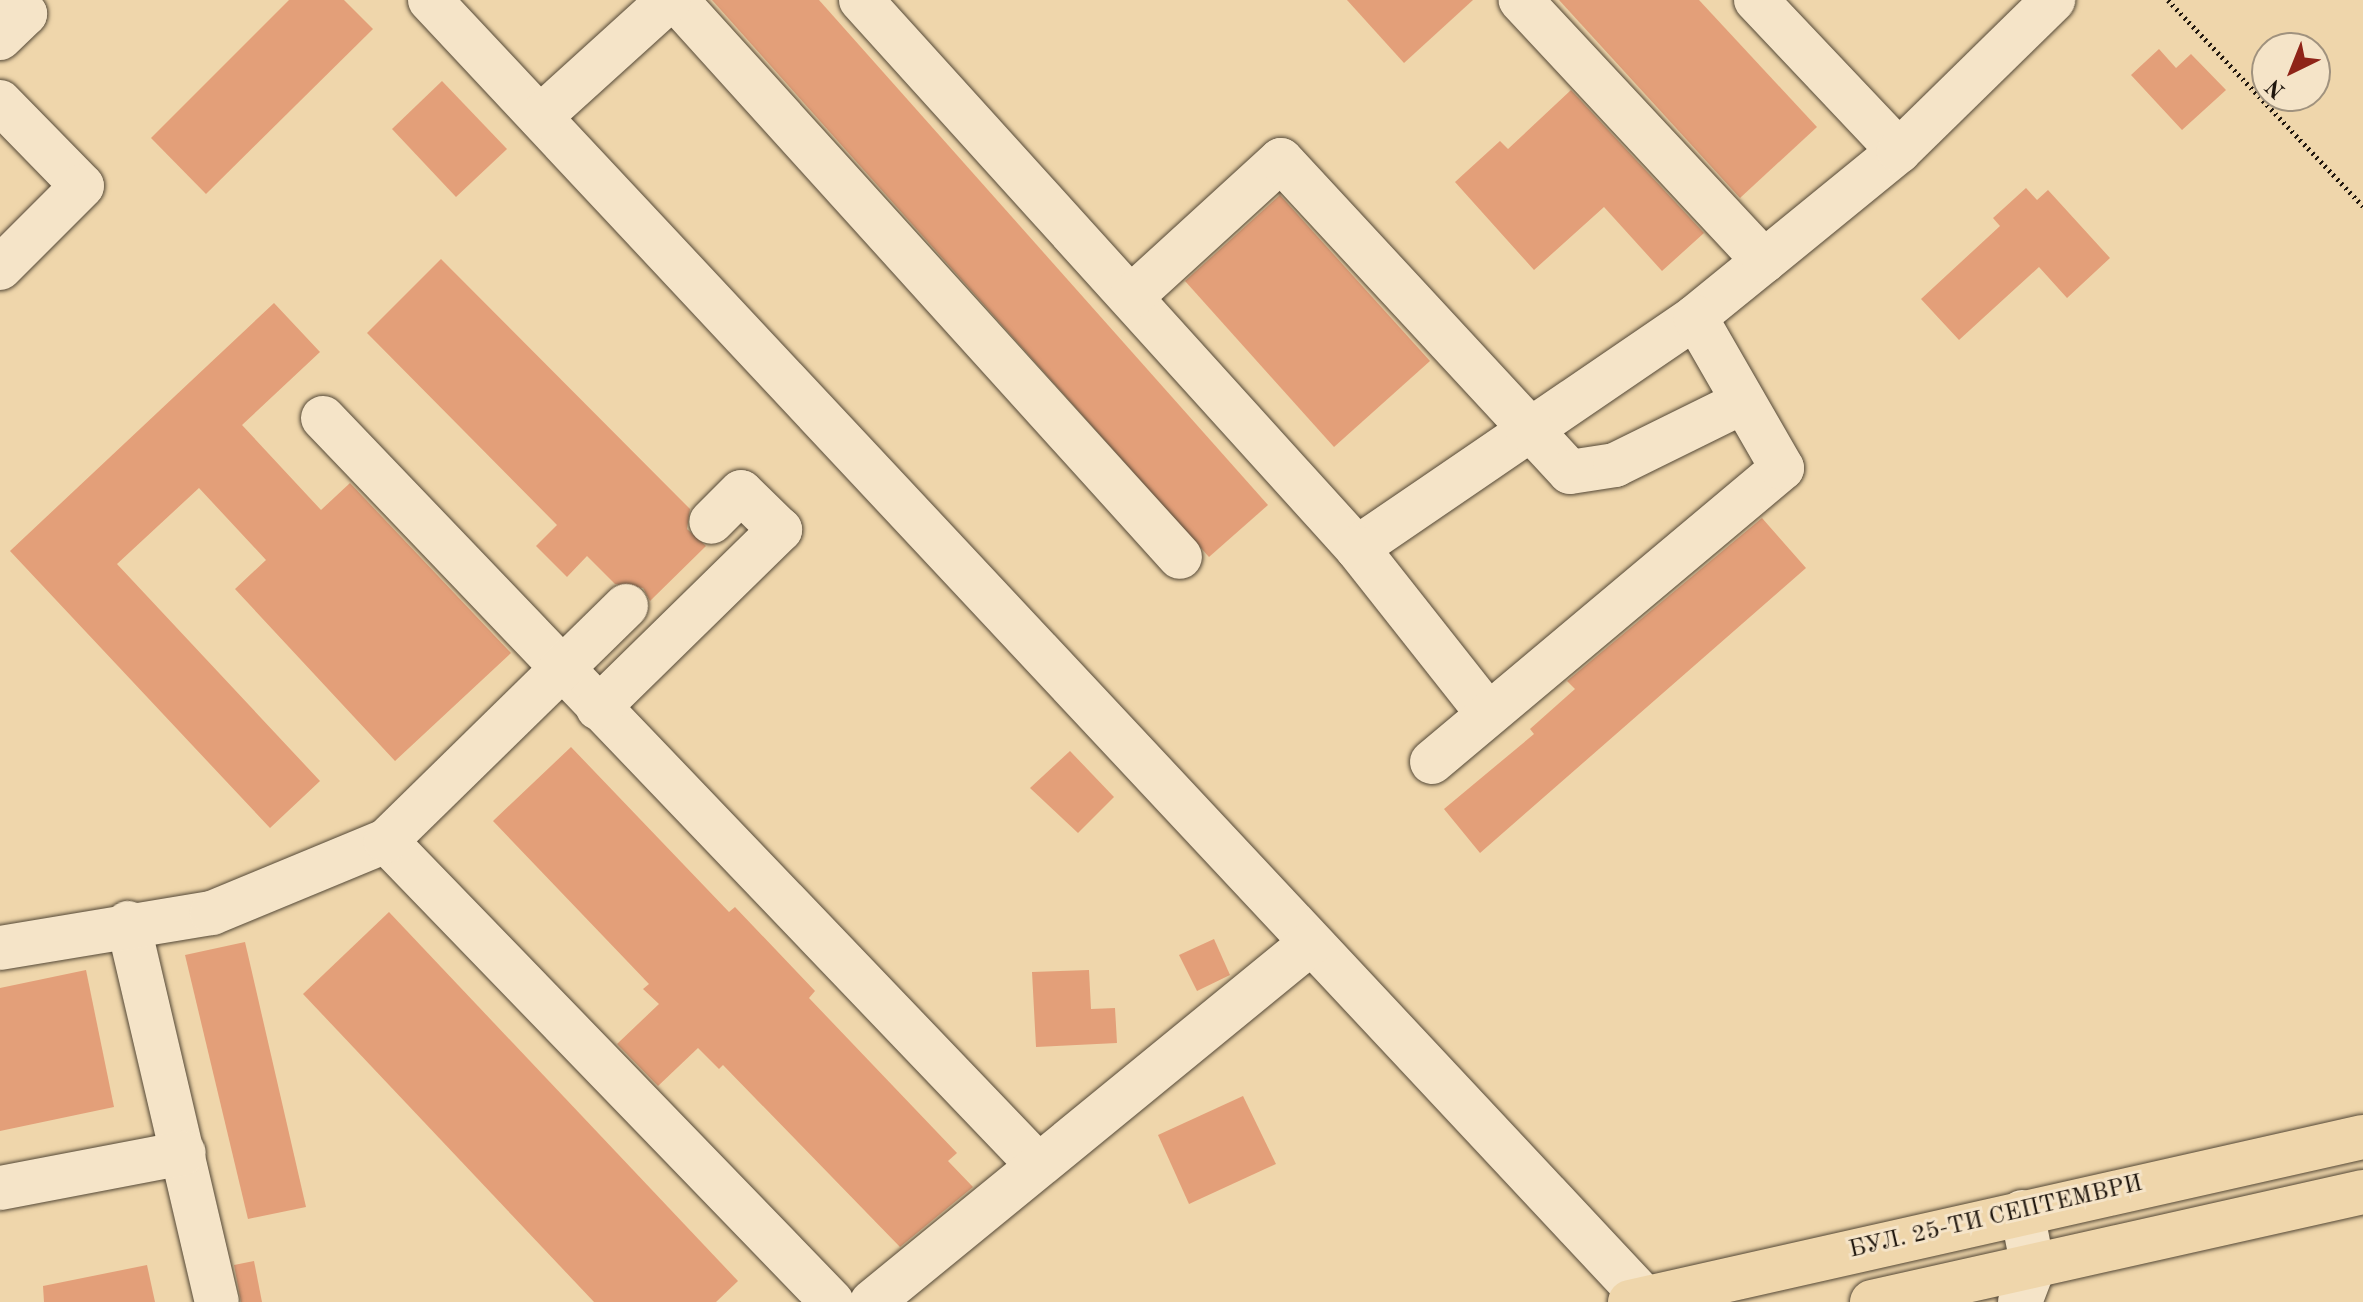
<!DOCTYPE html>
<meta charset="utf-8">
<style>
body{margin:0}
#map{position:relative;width:2363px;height:1302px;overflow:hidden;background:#efd6ab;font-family:"Old Standard TT",serif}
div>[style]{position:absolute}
.building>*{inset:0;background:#e39f79}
.path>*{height:5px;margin-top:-2.5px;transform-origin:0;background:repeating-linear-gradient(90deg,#21180f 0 2px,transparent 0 6px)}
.roads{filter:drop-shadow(0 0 2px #544836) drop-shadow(0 0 2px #544836)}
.minor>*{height:44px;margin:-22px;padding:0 22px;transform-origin:22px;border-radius:22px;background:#f5e4c8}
.major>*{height:44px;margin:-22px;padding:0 22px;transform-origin:22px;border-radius:22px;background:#efd6ab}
span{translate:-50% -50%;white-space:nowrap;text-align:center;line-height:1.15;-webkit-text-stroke:6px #f5e4c8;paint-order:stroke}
.street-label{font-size:24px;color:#21180f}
.north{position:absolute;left:2251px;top:32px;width:80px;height:80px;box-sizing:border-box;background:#f5e4c8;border:2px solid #a0927e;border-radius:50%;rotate:223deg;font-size:22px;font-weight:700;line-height:32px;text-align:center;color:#21180f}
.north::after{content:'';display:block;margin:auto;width:28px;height:36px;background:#8f2418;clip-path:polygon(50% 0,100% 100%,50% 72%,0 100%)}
</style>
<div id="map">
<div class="building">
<i style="clip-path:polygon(289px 0,344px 0,373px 29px,206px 194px,151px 138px)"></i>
<i style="clip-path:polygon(712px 0,819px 0,1268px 505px,1209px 557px)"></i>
<i style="clip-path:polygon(1347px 0,1473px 0,1404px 63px)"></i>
<i style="clip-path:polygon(1559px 0,1699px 0,1817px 127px,1740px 198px)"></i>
<i style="clip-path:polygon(2159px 49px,2176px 68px,2191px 54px,2226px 90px,2182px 130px,2131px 75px)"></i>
<i style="clip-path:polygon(442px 81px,507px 149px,456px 197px,392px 129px)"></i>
<i style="clip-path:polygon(1571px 90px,1704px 233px,1662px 271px,1604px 207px,1534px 270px,1455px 182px,1500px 141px,1508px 149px)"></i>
<i style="clip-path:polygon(2026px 188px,2037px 200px,2048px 190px,2110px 258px,2067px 298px,2039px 267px,1959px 340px,1921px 299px,2000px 226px,1993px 218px)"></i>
<i style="clip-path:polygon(1280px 195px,1430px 361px,1334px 447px,1185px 281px)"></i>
<i style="clip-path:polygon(441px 259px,690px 509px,687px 529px,706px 546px,650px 601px,643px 588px,615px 584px,587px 556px,567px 577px,536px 546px,557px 525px,367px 333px)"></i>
<i style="clip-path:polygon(274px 303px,320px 352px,242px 425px,321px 510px,350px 483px,511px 653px,395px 761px,235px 589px,266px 560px,199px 488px,117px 564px,320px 781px,270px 828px,10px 551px)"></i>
<i style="clip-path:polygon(1762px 518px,1806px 568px,1480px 853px,1444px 809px,1534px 734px,1530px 729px,1575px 689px,1567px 681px)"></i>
<i style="clip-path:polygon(571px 747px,729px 912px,735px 907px,815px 991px,809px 998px,957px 1153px,948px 1161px,973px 1187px,900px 1247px,723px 1065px,719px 1069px,698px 1048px,658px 1086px,617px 1044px,659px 1004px,643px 989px,649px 984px,493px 821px)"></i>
<i style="clip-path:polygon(1070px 751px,1114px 797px,1078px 833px,1030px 788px)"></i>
<i style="clip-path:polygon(389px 912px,738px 1281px,716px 1302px,594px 1302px,303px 994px)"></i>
<i style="clip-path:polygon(1214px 939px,1230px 975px,1197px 991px,1179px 955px)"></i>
<i style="clip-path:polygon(245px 942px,306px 1207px,248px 1219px,185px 955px)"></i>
<i style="clip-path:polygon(86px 970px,114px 1107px,0 1131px,0 988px)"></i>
<i style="clip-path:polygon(1089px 970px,1091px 1009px,1115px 1008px,1117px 1043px,1036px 1047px,1032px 972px)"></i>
<i style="clip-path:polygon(1243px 1096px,1276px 1164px,1189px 1204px,1158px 1135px)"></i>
<i style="clip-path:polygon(254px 1261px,262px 1302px,241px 1302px,234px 1265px)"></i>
<i style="clip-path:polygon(147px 1265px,155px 1302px,44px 1302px,43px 1286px)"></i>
</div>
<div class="path">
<i style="left:2168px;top:0;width:284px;rotate:46.6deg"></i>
</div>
<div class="roads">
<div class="minor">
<i style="left:430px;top:0;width:1783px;rotate:46.91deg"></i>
<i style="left:676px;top:0;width:751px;rotate:47.86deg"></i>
<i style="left:861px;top:0;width:739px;rotate:47.85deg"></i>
<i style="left:1357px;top:548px;width:409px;rotate:-34.3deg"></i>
<i style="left:1695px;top:317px;width:89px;rotate:-39.1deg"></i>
<i style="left:1764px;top:261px;width:357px;rotate:-133deg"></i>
<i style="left:1756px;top:0;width:208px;rotate:46.6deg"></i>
<i style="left:1899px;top:151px;width:174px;rotate:140.8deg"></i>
<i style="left:0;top:38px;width:35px;rotate:-44deg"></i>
<i style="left:25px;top:14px;width:20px;rotate:-135deg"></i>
<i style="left:0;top:102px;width:117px;rotate:45.7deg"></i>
<i style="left:82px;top:186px;width:116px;rotate:135deg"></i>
<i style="left:540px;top:117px;width:174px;rotate:-42.2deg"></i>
<i style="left:1899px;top:151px;width:216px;rotate:-44.4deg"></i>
<i style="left:1131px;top:297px;width:203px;rotate:-42.4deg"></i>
<i style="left:1281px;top:160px;width:425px;rotate:47.2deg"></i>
<i style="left:1570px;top:472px;width:46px;rotate:-8.8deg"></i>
<i style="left:1615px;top:465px;width:143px;rotate:-26.2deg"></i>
<i style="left:323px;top:418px;width:1033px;rotate:46.26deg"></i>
<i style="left:1357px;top:548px;width:211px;rotate:51.7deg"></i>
<i style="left:598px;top:708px;width:255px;rotate:-44.4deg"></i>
<i style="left:780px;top:530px;width:54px;rotate:-135.7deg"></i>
<i style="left:741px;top:492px;width:42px;rotate:135deg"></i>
<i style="left:1432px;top:762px;width:457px;rotate:-40deg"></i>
<i style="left:1782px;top:468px;width:174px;rotate:-119.9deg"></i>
<i style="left:386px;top:841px;width:641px;rotate:45.95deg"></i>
<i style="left:128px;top:923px;width:389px;rotate:76.8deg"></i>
<i style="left:0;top:948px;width:215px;rotate:-9.4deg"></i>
<i style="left:212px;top:913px;width:188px;rotate:-22.5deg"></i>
<i style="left:386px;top:841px;width:336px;rotate:-44.4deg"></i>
<i style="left:0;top:1188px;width:187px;rotate:-10.8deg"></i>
<i style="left:872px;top:1302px;width:567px;rotate:-39.28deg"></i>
<i style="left:2020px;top:1302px;width:36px;rotate:-69deg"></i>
<i style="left:2033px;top:1268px;width:57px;rotate:-101.1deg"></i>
</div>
<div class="major">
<i style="left:1630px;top:1302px;width:751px;rotate:-12.69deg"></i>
<i style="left:1872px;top:1302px;width:503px;rotate:-12.63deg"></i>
</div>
</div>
<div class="street-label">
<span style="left:1996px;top:1218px;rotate:-13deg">БУЛ. 25-ТИ СЕПТЕМВРИ</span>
</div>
<div class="north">N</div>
</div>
